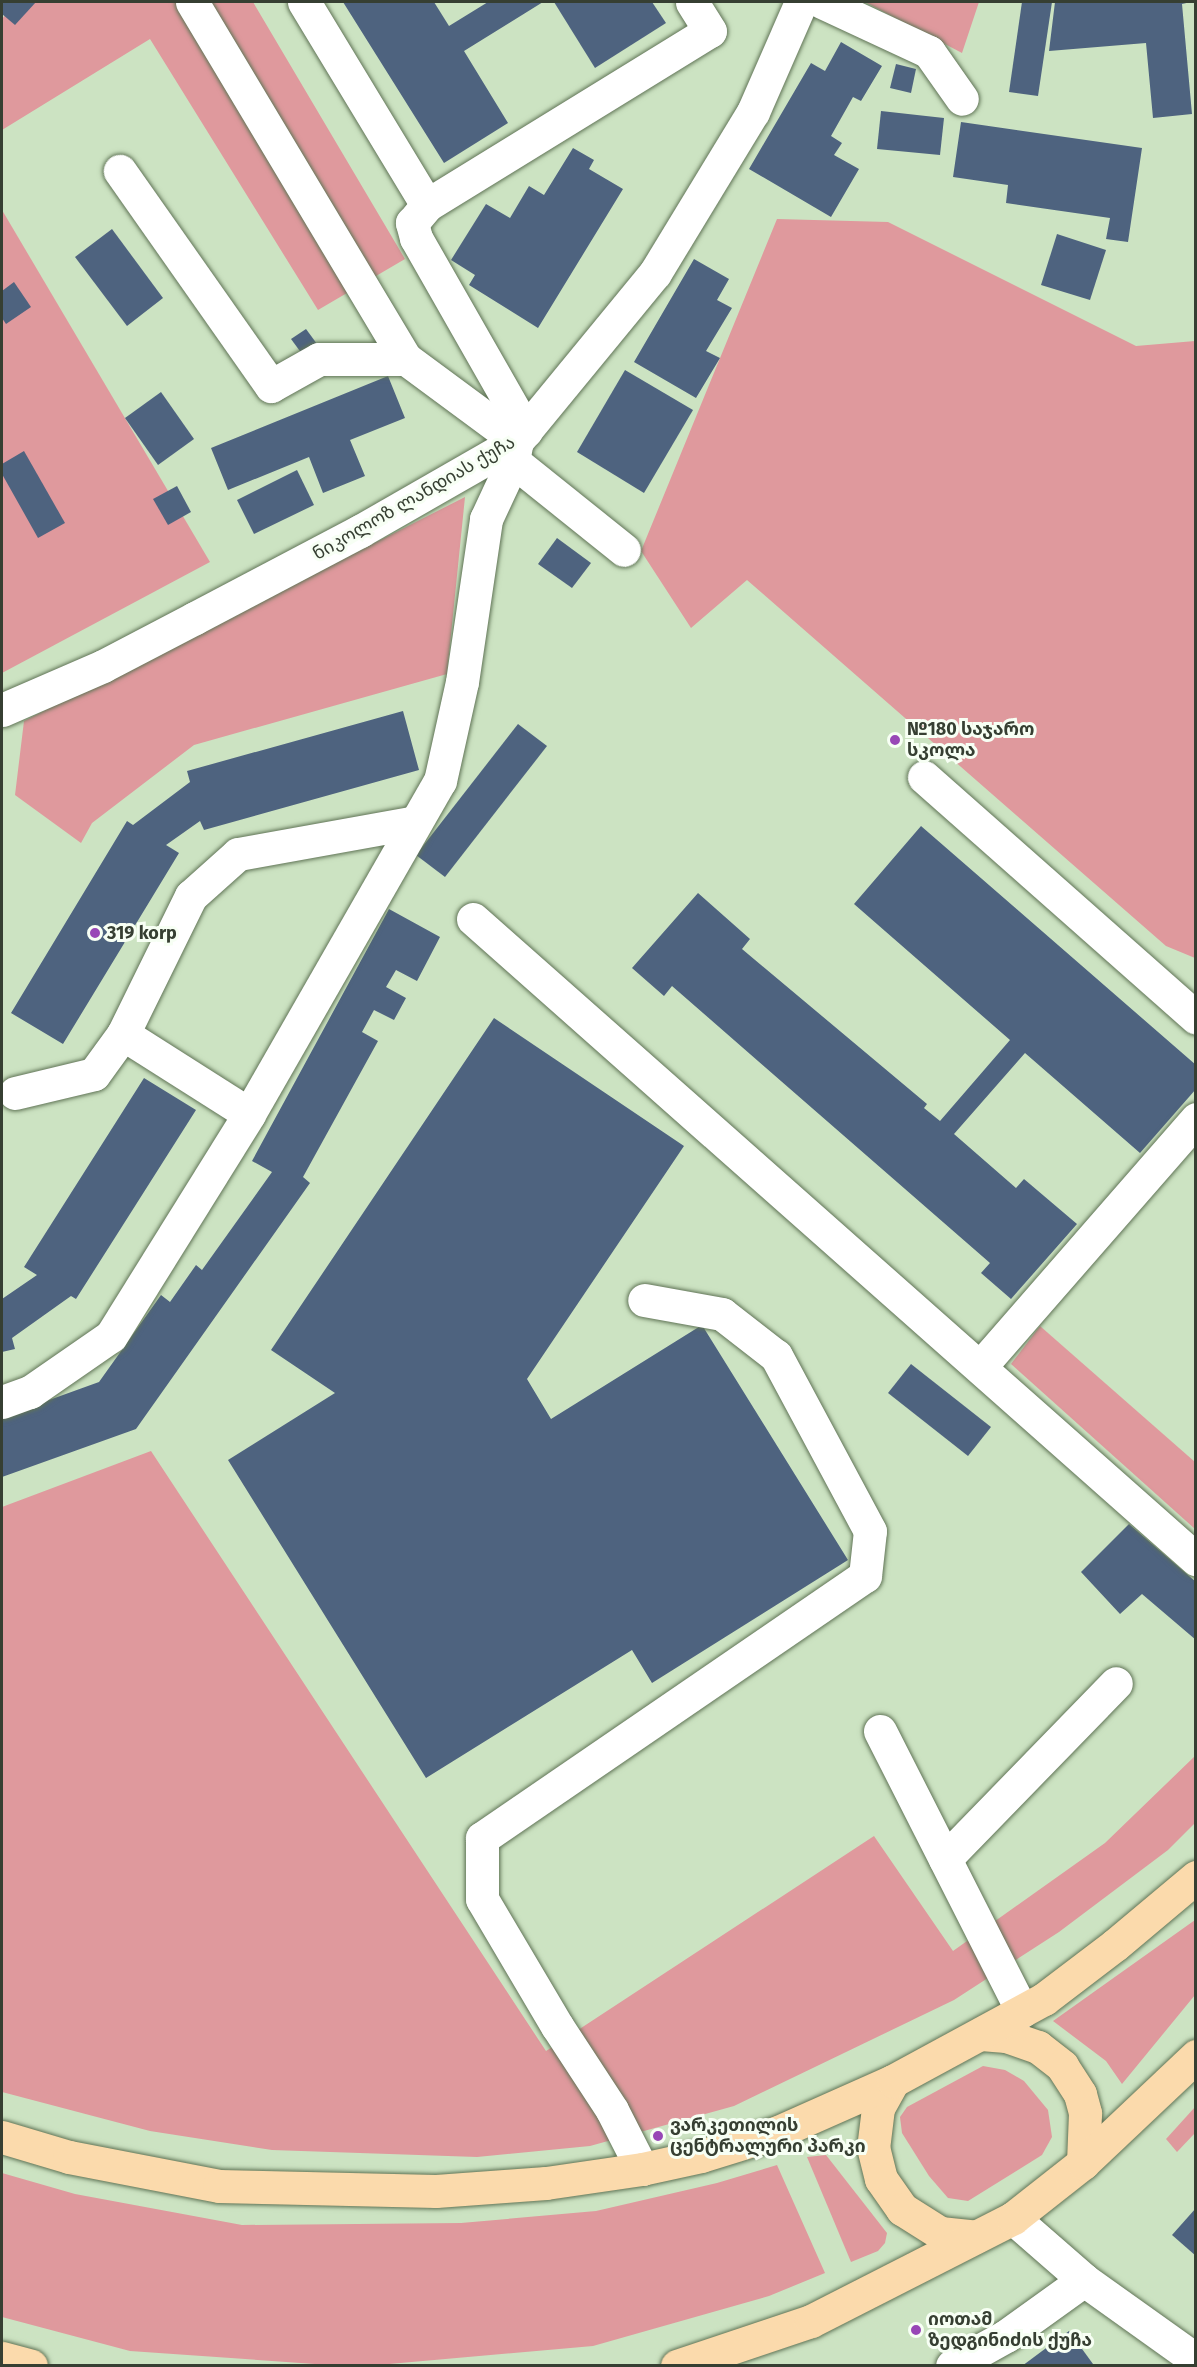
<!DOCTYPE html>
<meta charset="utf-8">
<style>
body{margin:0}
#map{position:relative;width:1197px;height:2367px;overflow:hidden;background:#cce3c2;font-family:"Fira Sans","Noto Sans Georgian",sans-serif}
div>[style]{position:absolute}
.green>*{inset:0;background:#df999d}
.building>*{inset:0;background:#4e637f}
.roads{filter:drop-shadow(0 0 2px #607456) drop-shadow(0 0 2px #607456)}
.minor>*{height:33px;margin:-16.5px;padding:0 16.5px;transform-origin:16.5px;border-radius:16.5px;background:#fff}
.major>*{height:33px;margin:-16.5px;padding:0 16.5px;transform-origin:16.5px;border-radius:16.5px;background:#fbdaac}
.dots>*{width:16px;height:16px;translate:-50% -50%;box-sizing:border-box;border:3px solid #f7fff4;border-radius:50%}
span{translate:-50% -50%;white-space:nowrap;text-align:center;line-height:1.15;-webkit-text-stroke:6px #f7fff4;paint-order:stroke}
.street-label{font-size:18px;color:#363f32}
.poi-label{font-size:18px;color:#363f32;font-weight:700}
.left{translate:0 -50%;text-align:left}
.frame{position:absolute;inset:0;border:3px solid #363f32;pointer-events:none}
</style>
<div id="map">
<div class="green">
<i style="clip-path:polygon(16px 2px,253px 2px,405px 259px,318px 310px,150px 39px,2px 130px,2px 19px)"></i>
<i style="clip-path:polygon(865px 2px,979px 2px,962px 53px)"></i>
<i style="clip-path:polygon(2px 210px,210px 562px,2px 673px)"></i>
<i style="clip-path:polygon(777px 219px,888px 222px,1136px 346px,1195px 341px,1195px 958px,1166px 946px,747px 580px,691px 628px,641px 551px)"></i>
<i style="clip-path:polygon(465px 497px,447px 674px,194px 745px,92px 823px,81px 843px,15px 795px,24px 721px)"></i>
<i style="clip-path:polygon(1040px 1326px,1195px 1462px,1195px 1529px,1011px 1364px)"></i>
<i style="clip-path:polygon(151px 1451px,546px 2051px,874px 1836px,953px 1951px,1105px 1843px,1195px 1756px,1195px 1823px,1168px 1850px,1059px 1932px,954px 2000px,734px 2106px,590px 2146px,477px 2157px,272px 2150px,150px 2131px,2px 2092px,2px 1507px)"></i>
<i style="clip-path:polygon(1195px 1920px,1195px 1995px,1122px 2084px,1106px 2061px,1053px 2021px)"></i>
<i style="clip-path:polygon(983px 2066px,1005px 2070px,1024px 2081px,1048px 2110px,1052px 2137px,1042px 2155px,968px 2201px,948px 2198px,929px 2176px,902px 2133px,900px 2117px,907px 2107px)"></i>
<i style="clip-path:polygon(1195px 2107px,1195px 2133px,1177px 2152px,1166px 2139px)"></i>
<i style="clip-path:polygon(826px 2155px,887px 2233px,885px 2243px,878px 2251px,851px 2262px,807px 2157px)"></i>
<i style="clip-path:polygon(777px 2165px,825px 2273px,769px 2296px,593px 2346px,378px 2365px,329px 2365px,130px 2351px,2px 2317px,2px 2173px,75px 2194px,242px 2225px,461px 2223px,596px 2211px,717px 2183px)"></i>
</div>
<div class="building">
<i style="clip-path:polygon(2px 2px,36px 2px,15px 25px,2px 14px)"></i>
<i style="clip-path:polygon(343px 2px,434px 2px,449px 26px,488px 2px,543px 2px,464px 51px,508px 123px,444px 163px)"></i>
<i style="clip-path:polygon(554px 2px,652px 2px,666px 23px,595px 68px)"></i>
<i style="clip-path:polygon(1022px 2px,1052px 2px,1038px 96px,1009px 92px)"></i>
<i style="clip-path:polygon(1055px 2px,1191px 2px,1182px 4px,1192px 114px,1153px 118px,1146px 43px,1049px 51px)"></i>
<i style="clip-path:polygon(841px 42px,882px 66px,861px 101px,853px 97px,831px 136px,842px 143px,834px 155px,859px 169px,831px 217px,749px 169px,811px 63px,825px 71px)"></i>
<i style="clip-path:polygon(896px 64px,916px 69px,911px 93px,890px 88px)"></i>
<i style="clip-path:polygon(881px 111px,944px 118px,940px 155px,877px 149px)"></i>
<i style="clip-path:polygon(961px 122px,1142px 148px,1128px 242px,1106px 239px,1110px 218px,1006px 203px,1008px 185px,953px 177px)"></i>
<i style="clip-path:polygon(573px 148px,594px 160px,589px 169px,623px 189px,538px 328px,469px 285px,475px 275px,451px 260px,486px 204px,510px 218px,529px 186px,544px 195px)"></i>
<i style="clip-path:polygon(112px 229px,163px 298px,127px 326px,75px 257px)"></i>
<i style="clip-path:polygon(1057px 234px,1106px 250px,1090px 300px,1041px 285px)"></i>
<i style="clip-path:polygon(694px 259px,729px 279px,717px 300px,732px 308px,706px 351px,720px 358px,696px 398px,634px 362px)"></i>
<i style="clip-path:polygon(14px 282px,31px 307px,6px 324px,2px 318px,2px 291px)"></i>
<i style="clip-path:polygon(306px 329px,320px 348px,305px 358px,291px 339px)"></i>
<i style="clip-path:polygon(625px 370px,693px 410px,644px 493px,577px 452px)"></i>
<i style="clip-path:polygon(388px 376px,405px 418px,350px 440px,365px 476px,323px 493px,309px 457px,228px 490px,211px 448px)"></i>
<i style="clip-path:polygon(161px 392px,194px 439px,158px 465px,125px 418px)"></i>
<i style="clip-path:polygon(24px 451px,65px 523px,38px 538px,2px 474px,2px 464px)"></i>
<i style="clip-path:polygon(297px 470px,314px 505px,254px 534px,237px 500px)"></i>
<i style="clip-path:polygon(177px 486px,191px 512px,168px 525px,153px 499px)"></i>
<i style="clip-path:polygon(557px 538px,591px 563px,572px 588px,538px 564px)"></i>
<i style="clip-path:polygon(403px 711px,419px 770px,204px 830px,200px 821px,166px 845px,179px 853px,63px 1044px,11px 1013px,127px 821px,133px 825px,190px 782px,187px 771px)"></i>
<i style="clip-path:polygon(518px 724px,547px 746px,445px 877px,416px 855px)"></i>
<i style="clip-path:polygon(921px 826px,1196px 1065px,1196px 1089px,1140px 1153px,1025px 1053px,954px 1134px,1016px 1188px,1024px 1179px,1077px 1224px,1011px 1299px,981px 1273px,990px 1263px,672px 986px,664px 996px,632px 968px,698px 893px,750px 939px,742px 949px,927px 1104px,924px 1108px,940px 1121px,1010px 1040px,854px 904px)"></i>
<i style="clip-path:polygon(389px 909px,440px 937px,417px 981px,396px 970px,386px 987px,406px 998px,394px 1020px,374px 1010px,362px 1032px,378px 1041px,303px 1177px,310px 1183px,136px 1429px,2px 1477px,2px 1417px,99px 1382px,161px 1295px,170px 1302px,196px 1265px,202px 1270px,272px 1172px,252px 1161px)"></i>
<i style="clip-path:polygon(494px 1018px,684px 1146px,527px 1379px,551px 1419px,702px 1325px,848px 1560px,652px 1683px,632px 1650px,426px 1778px,228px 1460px,335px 1393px,271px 1350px)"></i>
<i style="clip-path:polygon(144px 1078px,196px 1110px,76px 1299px,71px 1296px,12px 1338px,15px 1349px,2px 1352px,2px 1299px,37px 1275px,24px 1267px)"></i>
<i style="clip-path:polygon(911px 1364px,991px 1427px,968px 1456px,888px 1393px)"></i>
<i style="clip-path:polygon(1129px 1524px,1196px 1582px,1196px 1640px,1142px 1594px,1120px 1614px,1081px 1572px)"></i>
<i style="clip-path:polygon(1196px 2208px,1196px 2256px,1172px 2235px)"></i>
<i style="clip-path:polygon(1069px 2331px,1093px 2364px,1091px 2366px,1022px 2366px)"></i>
</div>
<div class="roads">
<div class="minor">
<i style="left:192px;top:2px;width:416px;rotate:59.1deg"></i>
<i style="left:304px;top:2px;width:237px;rotate:58.8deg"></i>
<i style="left:822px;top:2px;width:118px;rotate:25deg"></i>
<i style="left:929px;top:52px;width:57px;rotate:54.9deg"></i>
<i style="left:526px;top:431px;width:222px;rotate:-119.7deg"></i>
<i style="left:416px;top:238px;width:16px;rotate:-105deg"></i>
<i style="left:412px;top:223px;width:23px;rotate:-50deg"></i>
<i style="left:427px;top:205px;width:332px;rotate:-31.6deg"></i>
<i style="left:710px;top:31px;width:34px;rotate:-122deg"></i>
<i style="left:513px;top:461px;width:142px;rotate:38.7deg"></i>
<i style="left:2px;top:710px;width:110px;rotate:-23.5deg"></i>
<i style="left:103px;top:666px;width:104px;rotate:-27.6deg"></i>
<i style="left:195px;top:618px;width:187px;rotate:-27.8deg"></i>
<i style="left:360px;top:531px;width:181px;rotate:-29.8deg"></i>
<i style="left:517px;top:441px;width:217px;rotate:-50.6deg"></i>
<i style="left:655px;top:273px;width:188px;rotate:-58.7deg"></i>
<i style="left:753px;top:112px;width:120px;rotate:-66.4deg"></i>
<i style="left:924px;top:777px;width:363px;rotate:41.5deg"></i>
<i style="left:473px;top:919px;width:966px;rotate:41.52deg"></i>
<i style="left:123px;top:1034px;width:149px;rotate:32.4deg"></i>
<i style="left:15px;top:1093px;width:81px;rotate:-13.5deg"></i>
<i style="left:94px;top:1074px;width:49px;rotate:-54.1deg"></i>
<i style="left:123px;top:1034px;width:154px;rotate:-63.8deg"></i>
<i style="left:191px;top:896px;width:63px;rotate:-41.8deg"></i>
<i style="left:238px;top:854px;width:180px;rotate:-10.2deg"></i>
<i style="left:980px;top:1367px;width:329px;rotate:-48.9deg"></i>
<i style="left:2px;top:1402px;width:30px;rotate:-20deg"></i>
<i style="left:30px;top:1392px;width:98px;rotate:-34.7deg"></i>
<i style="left:111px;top:1336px;width:261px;rotate:-58.1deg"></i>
<i style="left:249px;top:1114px;width:384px;rotate:-60.2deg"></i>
<i style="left:440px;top:781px;width:101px;rotate:-77.5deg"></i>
<i style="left:462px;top:682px;width:165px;rotate:-81.6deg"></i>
<i style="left:486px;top:519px;width:64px;rotate:-65deg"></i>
<i style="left:513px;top:461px;width:20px;rotate:-79deg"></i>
<i style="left:517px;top:441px;width:138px;rotate:-143.5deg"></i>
<i style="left:406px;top:359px;width:87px;rotate:180deg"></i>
<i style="left:319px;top:359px;width:55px;rotate:150.6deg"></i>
<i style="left:271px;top:386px;width:263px;rotate:-125.1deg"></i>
<i style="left:880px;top:1731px;width:314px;rotate:63.1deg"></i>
<i style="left:945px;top:1859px;width:245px;rotate:-45.8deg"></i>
<i style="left:642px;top:2169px;width:66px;rotate:-117deg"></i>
<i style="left:612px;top:2110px;width:100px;rotate:-123.2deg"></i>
<i style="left:557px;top:2026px;width:147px;rotate:-120.6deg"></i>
<i style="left:482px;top:1899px;width:61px;rotate:-90deg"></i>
<i style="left:482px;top:1838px;width:464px;rotate:-34.4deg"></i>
<i style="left:865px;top:1576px;width:45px;rotate:-83.7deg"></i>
<i style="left:870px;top:1531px;width:199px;rotate:-118.2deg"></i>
<i style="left:776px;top:1356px;width:68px;rotate:-142.1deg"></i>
<i style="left:722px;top:1314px;width:79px;rotate:-169.8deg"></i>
<i style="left:1013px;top:2218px;width:94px;rotate:41.1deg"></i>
<i style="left:1084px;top:2280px;width:138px;rotate:35.5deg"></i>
<i style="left:952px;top:2366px;width:62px;rotate:-29.1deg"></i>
<i style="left:1006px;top:2336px;width:96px;rotate:-35.7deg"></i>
</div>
<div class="major">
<i style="left:981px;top:2034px;width:25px;rotate:5deg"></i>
<i style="left:1006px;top:2036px;width:34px;rotate:19deg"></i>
<i style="left:1038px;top:2047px;width:31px;rotate:38deg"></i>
<i style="left:1062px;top:2066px;width:33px;rotate:57deg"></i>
<i style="left:1080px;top:2094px;width:20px;rotate:75deg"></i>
<i style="left:1085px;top:2113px;width:50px;rotate:92.3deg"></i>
<i style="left:893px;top:2081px;width:31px;rotate:119deg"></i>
<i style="left:878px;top:2108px;width:39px;rotate:97deg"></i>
<i style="left:873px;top:2147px;width:33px;rotate:76deg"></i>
<i style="left:881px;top:2179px;width:37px;rotate:55deg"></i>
<i style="left:902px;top:2209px;width:45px;rotate:32.3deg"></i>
<i style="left:940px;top:2233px;width:36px;rotate:6deg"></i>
<i style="left:2px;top:2137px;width:70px;rotate:16.6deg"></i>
<i style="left:69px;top:2157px;width:153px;rotate:10.9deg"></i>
<i style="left:219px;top:2186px;width:217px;rotate:1.3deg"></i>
<i style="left:436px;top:2191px;width:110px;rotate:-4.2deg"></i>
<i style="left:546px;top:2183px;width:97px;rotate:-8.3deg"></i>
<i style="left:642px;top:2169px;width:60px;rotate:-12.4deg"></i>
<i style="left:701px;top:2156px;width:81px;rotate:-17.3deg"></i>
<i style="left:778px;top:2132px;width:126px;rotate:-23.9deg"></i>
<i style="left:893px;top:2081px;width:172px;rotate:-28.5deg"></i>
<i style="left:1044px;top:1999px;width:89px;rotate:-37.3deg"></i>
<i style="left:1115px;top:1945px;width:106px;rotate:-40deg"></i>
<i style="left:2px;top:2358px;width:30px;rotate:15deg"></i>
<i style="left:677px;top:2366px;width:141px;rotate:-18.6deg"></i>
<i style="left:811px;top:2321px;width:227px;rotate:-27deg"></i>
<i style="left:1013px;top:2218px;width:89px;rotate:-38.2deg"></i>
<i style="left:1083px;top:2163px;width:156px;rotate:-43.4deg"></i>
</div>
</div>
<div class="dots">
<i style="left:895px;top:740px;background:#9847b6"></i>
<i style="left:95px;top:933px;background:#9847b6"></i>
<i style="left:658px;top:2136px;background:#9847b6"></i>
<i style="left:916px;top:2330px;background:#9847b6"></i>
</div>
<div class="street-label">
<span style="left:414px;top:498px;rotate:-30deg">ნიკოლოზ ლანდიას ქუჩა</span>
</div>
<div class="poi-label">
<span class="left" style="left:907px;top:740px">№180 საჯარო<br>სკოლა</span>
<span class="left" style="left:107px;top:933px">319 korp</span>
<span class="left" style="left:670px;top:2136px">ვარკეთილის<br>ცენტრალური პარკი</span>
<span class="left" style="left:928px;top:2330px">იოთამ<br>ზედგინიძის ქუჩა</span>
</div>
<div class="frame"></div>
</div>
